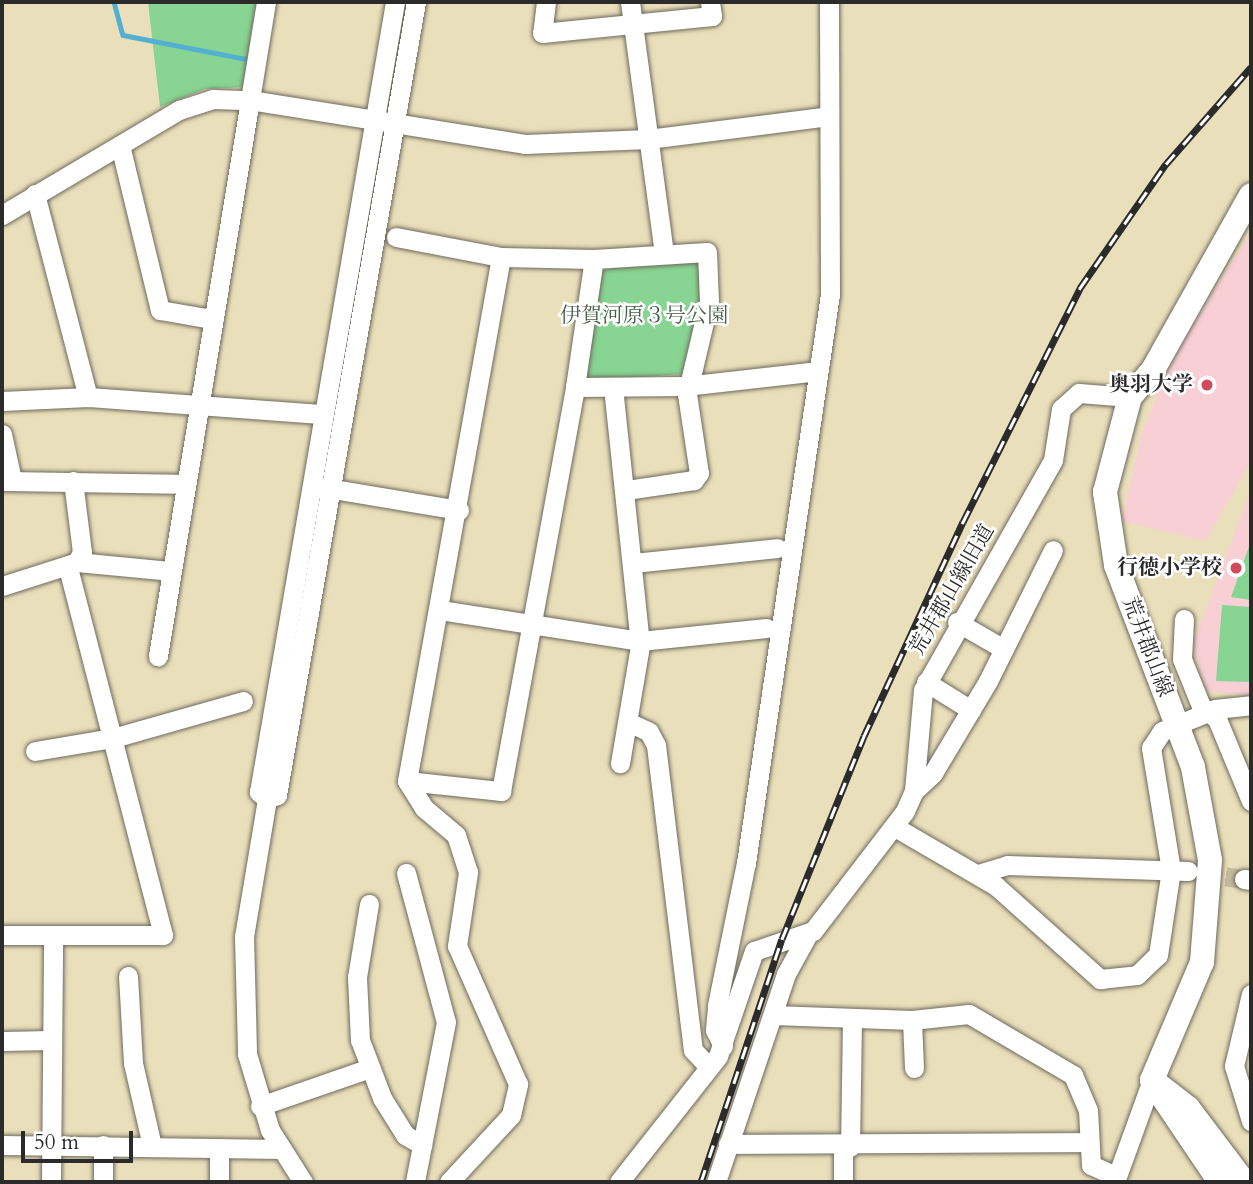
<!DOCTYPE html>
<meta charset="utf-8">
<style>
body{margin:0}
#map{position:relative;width:1253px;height:1184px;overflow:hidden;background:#eadfbb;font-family:Cardo,"Noto Serif JP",serif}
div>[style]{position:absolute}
.built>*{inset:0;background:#f7cfd4}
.green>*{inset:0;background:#88d492}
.stream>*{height:4.5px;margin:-2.25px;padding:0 2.25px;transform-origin:2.25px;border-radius:2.25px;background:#53b0d1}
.minor-tunnel>*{height:19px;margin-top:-9.5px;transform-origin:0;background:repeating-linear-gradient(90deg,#c4bb9e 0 19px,transparent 0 29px)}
.roads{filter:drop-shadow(0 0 2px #6e6a5d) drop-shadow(0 0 2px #6e6a5d)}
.minor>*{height:19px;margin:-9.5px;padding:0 9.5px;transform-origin:9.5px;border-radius:9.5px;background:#fff}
.major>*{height:24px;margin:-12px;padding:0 12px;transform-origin:12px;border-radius:12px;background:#fff}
.rail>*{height:7px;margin-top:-3.5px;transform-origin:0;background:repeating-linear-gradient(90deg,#fff 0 13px,#2b2b2b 0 26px);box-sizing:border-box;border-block:2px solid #2b2b2b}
.dots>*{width:19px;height:19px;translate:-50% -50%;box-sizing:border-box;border:4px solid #fff;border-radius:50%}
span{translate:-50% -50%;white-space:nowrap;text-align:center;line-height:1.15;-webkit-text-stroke:5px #fff;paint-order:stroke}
.park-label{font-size:21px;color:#475e4a}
.poi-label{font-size:21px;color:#2b2b2b;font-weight:700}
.right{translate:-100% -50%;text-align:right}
.street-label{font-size:21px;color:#2b2b2b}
.frame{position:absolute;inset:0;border:4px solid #2b2b2b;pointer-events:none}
.scale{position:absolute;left:21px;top:1131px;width:112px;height:32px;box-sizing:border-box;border:4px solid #2b2b2b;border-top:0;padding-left:9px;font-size:21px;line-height:24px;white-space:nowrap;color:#2b2b2b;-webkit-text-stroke:5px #fff;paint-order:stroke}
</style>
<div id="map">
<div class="built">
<i style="clip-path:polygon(1251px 233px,1251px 461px,1206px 541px,1122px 521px,1143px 429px,1181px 341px)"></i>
<i style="clip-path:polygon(1251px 489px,1251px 695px,1206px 691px,1193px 645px)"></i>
</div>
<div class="green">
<i style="clip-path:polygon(148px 2px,261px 2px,247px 87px,205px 89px,160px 107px)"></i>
<i style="clip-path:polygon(698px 254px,702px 301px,684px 374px,586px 381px,580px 376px,597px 271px)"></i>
<i style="clip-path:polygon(1251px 541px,1251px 600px,1231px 597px)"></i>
<i style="clip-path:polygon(1222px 605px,1251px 607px,1251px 682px,1216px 681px)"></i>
</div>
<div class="stream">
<i style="left:114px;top:2px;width:34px;rotate:75deg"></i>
<i style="left:123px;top:35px;width:131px;rotate:11deg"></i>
</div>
<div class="minor-tunnel">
<i style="left:1197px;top:872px;width:48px;rotate:8.5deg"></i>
</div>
<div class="roads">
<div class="minor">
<i style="left:266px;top:2px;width:99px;rotate:99.3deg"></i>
<i style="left:250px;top:100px;width:278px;rotate:9.1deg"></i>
<i style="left:525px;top:144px;width:123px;rotate:-2.3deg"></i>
<i style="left:648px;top:139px;width:182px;rotate:-7.2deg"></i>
<i style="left:546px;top:2px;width:31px;rotate:97deg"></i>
<i style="left:542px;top:33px;width:171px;rotate:-5.7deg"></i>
<i style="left:712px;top:16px;width:14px;rotate:-98deg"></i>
<i style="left:630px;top:2px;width:253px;rotate:82.3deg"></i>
<i style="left:120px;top:145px;width:170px;rotate:76.4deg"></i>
<i style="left:160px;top:310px;width:53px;rotate:9.8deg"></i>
<i style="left:35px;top:194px;width:210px;rotate:75.4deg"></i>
<i style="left:2px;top:215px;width:206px;rotate:-30.7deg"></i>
<i style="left:179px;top:110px;width:36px;rotate:-18deg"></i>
<i style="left:213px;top:99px;width:37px;rotate:2deg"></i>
<i style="left:250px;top:100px;width:564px;rotate:99.4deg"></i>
<i style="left:396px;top:237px;width:107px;rotate:10.8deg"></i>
<i style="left:575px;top:387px;width:129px;rotate:-81.6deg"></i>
<i style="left:594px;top:259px;width:113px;rotate:-3.5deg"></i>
<i style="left:707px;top:252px;width:49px;rotate:87.7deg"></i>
<i style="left:709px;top:301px;width:96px;rotate:103.3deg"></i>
<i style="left:687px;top:394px;width:80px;rotate:81.4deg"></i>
<i style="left:699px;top:473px;width:9px;rotate:126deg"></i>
<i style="left:694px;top:480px;width:69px;rotate:171.6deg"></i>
<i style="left:613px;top:387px;width:260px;rotate:84deg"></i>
<i style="left:640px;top:646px;width:119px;rotate:99.7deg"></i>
<i style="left:2px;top:401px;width:86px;rotate:-2.7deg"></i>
<i style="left:88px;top:397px;width:234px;rotate:4.2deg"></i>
<i style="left:2px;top:434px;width:47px;rotate:77.7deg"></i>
<i style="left:2px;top:481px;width:181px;rotate:0.9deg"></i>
<i style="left:73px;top:481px;width:72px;rotate:82.8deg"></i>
<i style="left:82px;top:552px;width:11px;rotate:117deg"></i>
<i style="left:321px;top:487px;width:140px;rotate:9.5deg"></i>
<i style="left:633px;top:563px;width:145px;rotate:-5.9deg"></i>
<i style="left:2px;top:586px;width:79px;rotate:-17.7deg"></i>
<i style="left:77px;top:562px;width:93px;rotate:5.5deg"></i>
<i style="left:440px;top:610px;width:202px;rotate:8.8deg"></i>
<i style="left:640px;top:641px;width:127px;rotate:-5.9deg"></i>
<i style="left:1184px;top:619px;width:40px;rotate:92.9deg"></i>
<i style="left:1182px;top:659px;width:51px;rotate:68deg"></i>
<i style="left:1201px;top:706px;width:21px;rotate:39deg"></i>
<i style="left:1217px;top:719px;width:89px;rotate:67.5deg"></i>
<i style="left:957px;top:622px;width:54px;rotate:29.9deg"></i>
<i style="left:926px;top:682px;width:53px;rotate:31.9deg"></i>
<i style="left:628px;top:722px;width:23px;rotate:25deg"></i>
<i style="left:649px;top:732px;width:15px;rotate:62deg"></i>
<i style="left:656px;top:745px;width:307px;rotate:83.1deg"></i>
<i style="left:693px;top:1050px;width:23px;rotate:47deg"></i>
<i style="left:35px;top:751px;width:79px;rotate:-9.5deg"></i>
<i style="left:113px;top:738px;width:135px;rotate:-15.9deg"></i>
<i style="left:407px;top:781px;width:95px;rotate:6.1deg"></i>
<i style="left:501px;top:791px;width:411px;rotate:-79.6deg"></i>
<i style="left:575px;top:387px;width:110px;rotate:-0.5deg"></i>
<i style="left:685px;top:386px;width:134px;rotate:-6.4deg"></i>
<i style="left:914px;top:791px;width:26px;rotate:-43deg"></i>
<i style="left:933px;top:773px;width:107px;rotate:-59.1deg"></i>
<i style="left:988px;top:681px;width:146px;rotate:-63.6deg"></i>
<i style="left:267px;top:799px;width:11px;rotate:-22deg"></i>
<i style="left:277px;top:795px;width:805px;rotate:-80.06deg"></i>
<i style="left:267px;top:799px;width:11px;rotate:-139deg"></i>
<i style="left:259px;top:792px;width:802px;rotate:-80.23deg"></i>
<i style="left:267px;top:799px;width:139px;rotate:99.5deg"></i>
<i style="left:244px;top:936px;width:118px;rotate:88.5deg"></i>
<i style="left:247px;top:1054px;width:79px;rotate:73.2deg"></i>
<i style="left:270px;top:1130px;width:62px;rotate:57.6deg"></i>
<i style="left:895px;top:827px;width:117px;rotate:30.3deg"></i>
<i style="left:996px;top:886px;width:140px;rotate:41.8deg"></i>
<i style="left:1100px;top:979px;width:37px;rotate:-6deg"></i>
<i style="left:1137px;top:975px;width:29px;rotate:-44deg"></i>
<i style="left:1158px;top:955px;width:86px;rotate:-81.3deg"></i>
<i style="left:1171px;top:870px;width:124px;rotate:-99.3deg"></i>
<i style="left:1151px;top:748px;width:20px;rotate:-57deg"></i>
<i style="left:1162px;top:731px;width:57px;rotate:-22.5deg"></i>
<i style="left:1215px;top:709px;width:36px;rotate:-6deg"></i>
<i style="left:406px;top:873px;width:154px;rotate:75deg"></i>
<i style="left:446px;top:1022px;width:163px;rotate:101deg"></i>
<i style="left:978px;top:874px;width:30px;rotate:-17deg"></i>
<i style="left:1007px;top:865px;width:181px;rotate:1.9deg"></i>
<i style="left:1244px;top:879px;width:7px;rotate:8deg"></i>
<i style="left:369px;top:904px;width:74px;rotate:99.3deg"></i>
<i style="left:357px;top:977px;width:63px;rotate:87.3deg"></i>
<i style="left:360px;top:1040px;width:62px;rotate:69.2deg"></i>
<i style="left:382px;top:1098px;width:44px;rotate:58.1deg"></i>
<i style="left:405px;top:1135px;width:20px;rotate:30deg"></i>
<i style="left:2px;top:935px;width:161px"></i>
<i style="left:163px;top:935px;width:379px;rotate:-104.5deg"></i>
<i style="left:128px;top:976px;width:87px;rotate:86.7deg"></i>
<i style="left:133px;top:1063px;width:85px;rotate:77.1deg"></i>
<i style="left:1251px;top:994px;width:74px;rotate:103.3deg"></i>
<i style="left:1234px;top:1066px;width:58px;rotate:72.8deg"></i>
<i style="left:773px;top:1015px;width:139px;rotate:2.1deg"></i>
<i style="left:912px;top:1020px;width:57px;rotate:-6deg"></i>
<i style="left:969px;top:1014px;width:121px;rotate:30.4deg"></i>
<i style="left:1073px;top:1075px;width:38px;rotate:67deg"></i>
<i style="left:1088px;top:1110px;width:55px;rotate:86.9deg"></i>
<i style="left:1091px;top:1165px;width:27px;rotate:24deg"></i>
<i style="left:912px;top:1020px;width:48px;rotate:87.6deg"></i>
<i style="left:2px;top:1041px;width:50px;rotate:-1.1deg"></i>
<i style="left:723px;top:1046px;width:18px;rotate:-117deg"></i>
<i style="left:715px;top:1030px;width:25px;rotate:-85deg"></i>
<i style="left:717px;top:1005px;width:145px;rotate:-78.5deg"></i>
<i style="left:746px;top:863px;width:575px;rotate:-81.6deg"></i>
<i style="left:830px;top:294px;width:292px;rotate:-90.2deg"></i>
<i style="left:260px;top:1106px;width:113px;rotate:-19.1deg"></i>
<i style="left:728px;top:1144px;width:361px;rotate:-0.3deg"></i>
<i style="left:2px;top:1145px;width:280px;rotate:0.8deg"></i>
<i style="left:103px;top:1145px;width:37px;rotate:90deg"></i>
<i style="left:843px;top:1147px;width:35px;rotate:90deg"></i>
<i style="left:850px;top:1147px;width:129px;rotate:-89.1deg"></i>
<i style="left:219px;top:1148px;width:34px;rotate:90deg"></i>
<i style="left:51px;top:1182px;width:247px;rotate:-89.5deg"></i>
<i style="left:449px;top:1182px;width:91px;rotate:-47.2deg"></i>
<i style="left:511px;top:1115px;width:32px;rotate:-77deg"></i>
<i style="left:518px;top:1084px;width:151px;rotate:-113.8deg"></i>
<i style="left:457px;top:946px;width:75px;rotate:-81.5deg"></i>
<i style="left:468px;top:872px;width:39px;rotate:-108deg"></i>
<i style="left:456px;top:835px;width:42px;rotate:-139.8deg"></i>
<i style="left:424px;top:808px;width:32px;rotate:-122deg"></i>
<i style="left:407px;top:781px;width:532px;rotate:-79.83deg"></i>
<i style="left:501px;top:257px;width:93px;rotate:1.2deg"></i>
<i style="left:619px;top:1182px;width:160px;rotate:-51.8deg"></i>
<i style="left:718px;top:1056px;width:111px;rotate:-71.1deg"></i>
<i style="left:754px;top:951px;width:62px;rotate:-18.7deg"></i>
<i style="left:813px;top:931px;width:151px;rotate:-52.5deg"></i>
<i style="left:905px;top:811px;width:22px;rotate:-66deg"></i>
<i style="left:914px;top:791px;width:101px;rotate:-84.9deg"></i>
<i style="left:923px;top:690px;width:264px;rotate:-60.5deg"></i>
<i style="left:1053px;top:460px;width:52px;rotate:-81.1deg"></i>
<i style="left:1061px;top:409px;width:24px;rotate:-42deg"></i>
<i style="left:1079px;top:393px;width:51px;rotate:4.5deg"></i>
<i style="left:716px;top:1182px;width:219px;rotate:-71.4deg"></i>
<i style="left:786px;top:974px;width:46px;rotate:-61.2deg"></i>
<i style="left:1115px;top:1182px;width:109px;rotate:-70.1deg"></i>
</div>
<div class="major">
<i style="left:1152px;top:1080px;width:128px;rotate:-67deg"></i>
<i style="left:1202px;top:962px;width:102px;rotate:-85.5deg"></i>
<i style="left:1210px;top:860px;width:95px;rotate:-100.4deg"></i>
<i style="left:1193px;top:767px;width:216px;rotate:-110.9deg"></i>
<i style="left:1116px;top:565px;width:74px;rotate:-98.6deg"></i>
<i style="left:1105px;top:492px;width:98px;rotate:-75.3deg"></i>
<i style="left:1130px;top:397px;width:38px;rotate:-50deg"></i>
<i style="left:1154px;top:368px;width:198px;rotate:-60.7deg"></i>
<i style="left:1152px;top:1080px;width:46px;rotate:37.9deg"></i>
<i style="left:1188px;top:1108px;width:93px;rotate:52.9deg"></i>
<i style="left:1158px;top:1090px;width:111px;rotate:56deg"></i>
</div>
</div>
<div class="rail">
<i style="left:701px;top:1182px;width:256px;rotate:-71.6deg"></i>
<i style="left:782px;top:939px;width:219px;rotate:-68deg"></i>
<i style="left:864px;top:736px;width:236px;rotate:-65.2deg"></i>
<i style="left:963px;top:522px;width:262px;rotate:-63.4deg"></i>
<i style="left:1080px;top:288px;width:151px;rotate:-55.3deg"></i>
<i style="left:1166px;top:164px;width:129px;rotate:-48.8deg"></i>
</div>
<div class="dots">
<i style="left:1207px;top:385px;background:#d1495b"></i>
<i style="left:1236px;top:568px;background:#d1495b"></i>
</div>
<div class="park-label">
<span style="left:644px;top:316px">伊賀河原３号公園</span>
</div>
<div class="poi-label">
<span class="right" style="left:1193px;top:385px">奥羽大学</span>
<span class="right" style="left:1222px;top:568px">行徳小学校</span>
</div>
<div class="street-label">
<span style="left:952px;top:590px;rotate:-60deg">荒井郡山線旧道</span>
<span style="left:1147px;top:647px;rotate:69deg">荒井郡山線</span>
</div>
<div class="frame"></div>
<div class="scale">50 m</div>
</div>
